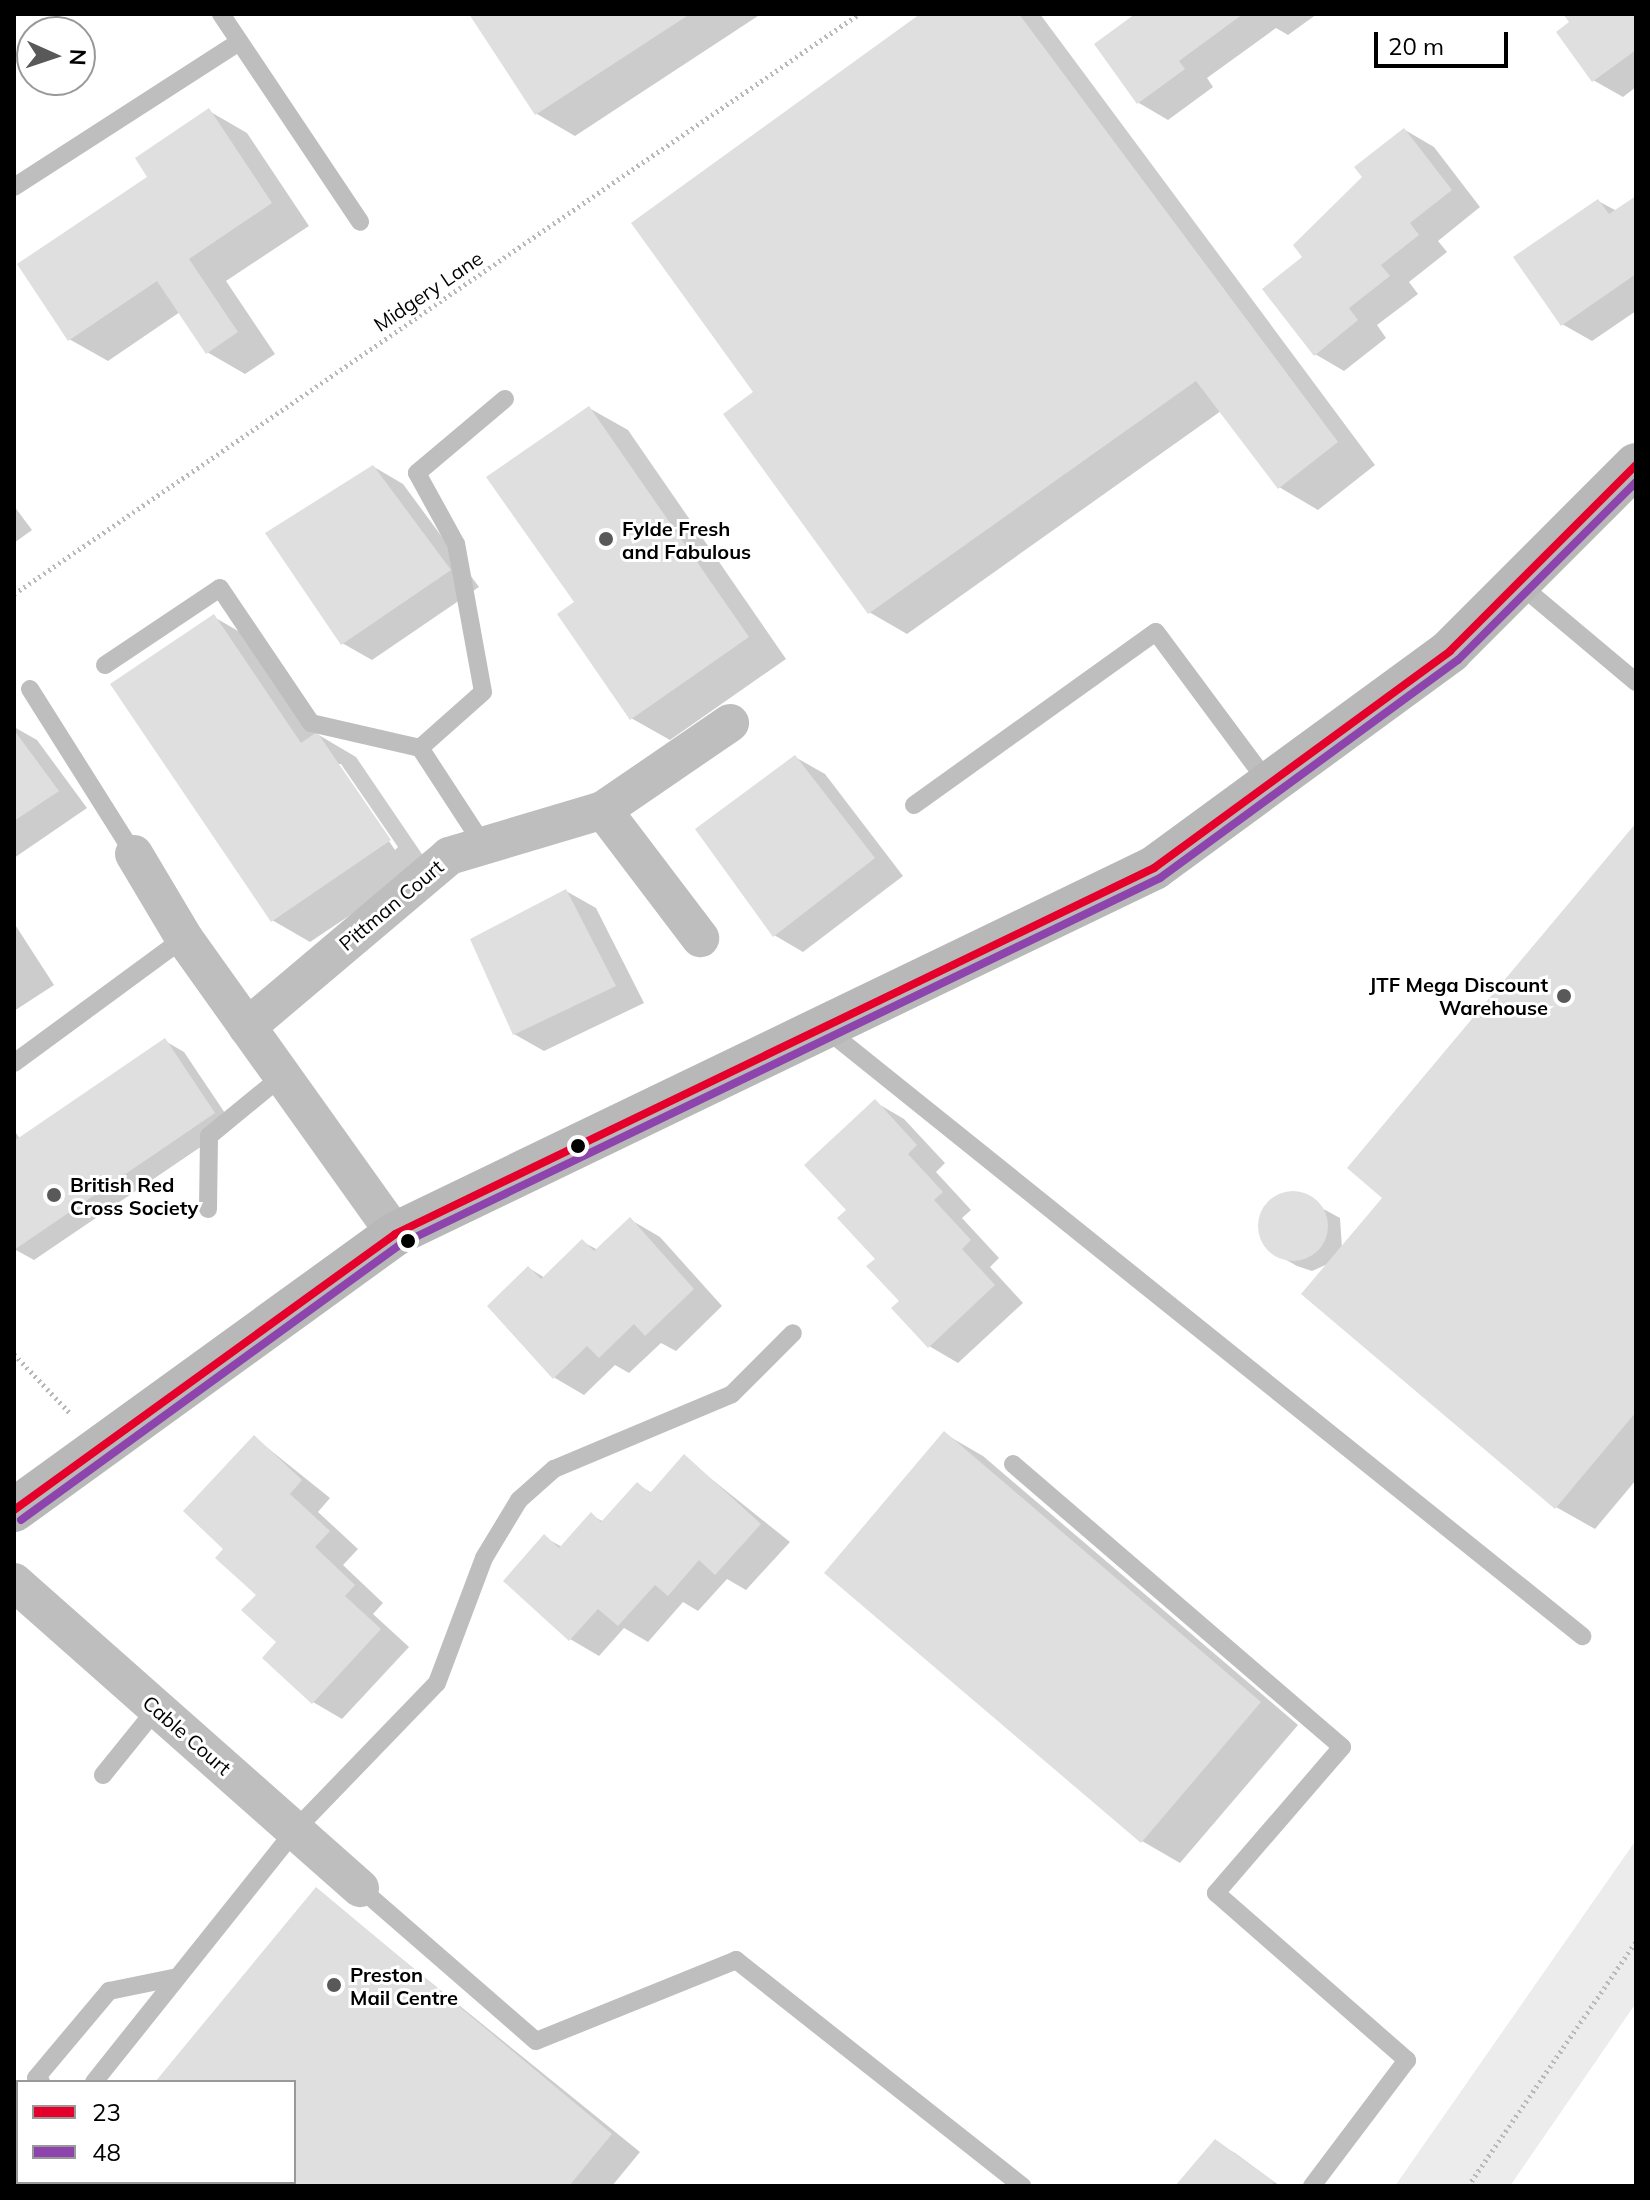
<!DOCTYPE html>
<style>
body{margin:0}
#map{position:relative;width:1650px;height:2200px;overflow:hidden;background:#fff;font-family:Mulish,sans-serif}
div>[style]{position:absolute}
.green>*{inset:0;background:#ececec}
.shadow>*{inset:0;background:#0003}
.building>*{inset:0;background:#dfdfdf}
.round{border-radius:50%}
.path>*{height:5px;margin-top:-2.5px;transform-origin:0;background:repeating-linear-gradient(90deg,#b9b9b9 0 2px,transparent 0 6px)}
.lane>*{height:18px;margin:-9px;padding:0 9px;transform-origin:9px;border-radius:9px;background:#bebebe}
.street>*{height:38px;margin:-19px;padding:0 19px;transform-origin:19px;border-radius:19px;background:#bebebe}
.secondary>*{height:44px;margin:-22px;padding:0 22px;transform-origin:22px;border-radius:22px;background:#b8b8b8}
.bus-1>*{height:8px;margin:-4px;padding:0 4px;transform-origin:4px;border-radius:4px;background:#e4002b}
.bus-2>*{height:8px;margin:-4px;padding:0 4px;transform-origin:4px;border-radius:4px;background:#8e44ad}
.dots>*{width:22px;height:22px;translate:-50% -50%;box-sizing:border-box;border:4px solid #fff;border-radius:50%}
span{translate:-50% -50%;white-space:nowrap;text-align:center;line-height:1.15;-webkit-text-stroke:6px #fff;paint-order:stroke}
.street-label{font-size:20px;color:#000}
.poi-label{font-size:20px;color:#000;font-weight:700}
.left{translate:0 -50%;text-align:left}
.right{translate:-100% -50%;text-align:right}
.frame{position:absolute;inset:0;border:16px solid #000;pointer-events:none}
.legend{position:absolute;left:16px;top:2080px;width:280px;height:104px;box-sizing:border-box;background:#fff;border:2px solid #999;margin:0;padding:10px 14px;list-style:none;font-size:24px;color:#000}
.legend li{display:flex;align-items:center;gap:16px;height:40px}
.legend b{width:40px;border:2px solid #999}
.north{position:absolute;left:16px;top:16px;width:80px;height:80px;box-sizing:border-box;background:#fff;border:2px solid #999;border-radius:50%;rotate:93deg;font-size:22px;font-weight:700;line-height:32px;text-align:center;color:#000}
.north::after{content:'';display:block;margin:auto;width:28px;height:36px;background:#595959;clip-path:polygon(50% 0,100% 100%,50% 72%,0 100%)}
.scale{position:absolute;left:1374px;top:32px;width:134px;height:36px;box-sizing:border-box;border:4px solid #000;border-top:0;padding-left:10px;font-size:24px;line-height:28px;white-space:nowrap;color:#000;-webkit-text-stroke:6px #fff;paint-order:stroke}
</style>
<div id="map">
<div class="green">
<i style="clip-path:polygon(1636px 1840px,1636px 2003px,1510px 2186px,1395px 2186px)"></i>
</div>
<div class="shadow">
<i style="clip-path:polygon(472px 14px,761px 14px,575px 136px,537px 114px)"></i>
<i style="clip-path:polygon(924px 14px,1040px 14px,1375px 465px,1318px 510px,1279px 487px,1221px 411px,907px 634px,869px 612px)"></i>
<i style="clip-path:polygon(1138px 14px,1317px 14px,1288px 35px,1276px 28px,1207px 78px,1213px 87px,1168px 120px,1139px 103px)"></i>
<i style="clip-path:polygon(1566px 14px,1636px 14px,1636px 87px,1623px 97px,1593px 80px)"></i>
<i style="clip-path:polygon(209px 111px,247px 133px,309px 226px,226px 281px,275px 354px,245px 374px,207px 352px,180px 312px,108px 361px,69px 339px,149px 177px)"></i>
<i style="clip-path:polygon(1405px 130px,1434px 147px,1480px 207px,1438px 241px,1447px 252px,1409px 282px,1418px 294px,1377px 325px,1386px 338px,1344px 371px,1315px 354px,1305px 258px)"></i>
<i style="clip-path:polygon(1636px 198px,1636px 311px,1592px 341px,1562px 324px,1598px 201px,1617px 211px)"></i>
<i style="clip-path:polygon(589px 408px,628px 430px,786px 659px,670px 740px,631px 718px,577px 602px)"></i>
<i style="clip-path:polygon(374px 467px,403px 484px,479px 587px,372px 660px,342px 643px)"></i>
<i style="clip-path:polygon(14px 506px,32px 530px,14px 543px)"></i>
<i style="clip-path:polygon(evenodd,214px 617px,252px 639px,317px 734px,356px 757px,428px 863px,310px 942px,272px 920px,214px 617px,337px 764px,341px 764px,398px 847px,395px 850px,337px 764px)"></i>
<i style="clip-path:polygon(14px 727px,37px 740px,87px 808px,14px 858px)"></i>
<i style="clip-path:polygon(795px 757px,825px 774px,903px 876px,803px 952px,774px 935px)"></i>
<i style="clip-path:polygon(1636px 826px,1636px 1480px,1595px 1529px,1556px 1507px,1330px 1263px,1312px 1271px,1297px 1266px,1276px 1254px,1260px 1229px,1269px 1204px,1294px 1193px,1340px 1218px,1342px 1248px,1385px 1197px)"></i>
<i style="clip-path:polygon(566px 891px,596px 908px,644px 1003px,544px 1051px,514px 1034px)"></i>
<i style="clip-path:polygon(14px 923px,54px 985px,14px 1011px)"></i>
<i style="clip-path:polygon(165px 1041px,184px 1052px,233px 1125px,34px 1260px,14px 1249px,14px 1130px,20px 1139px)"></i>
<i style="clip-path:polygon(875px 1102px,904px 1119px,945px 1163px,936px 1172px,971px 1210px,962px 1218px,999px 1258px,990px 1267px,1023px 1303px,958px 1363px,929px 1346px,848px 1210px)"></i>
<i style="clip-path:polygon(631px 1220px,660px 1237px,722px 1306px,676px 1351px,661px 1343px,629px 1373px,615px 1365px,584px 1395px,555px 1378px,489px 1306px,529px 1268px,545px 1278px,583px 1242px,598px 1250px)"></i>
<i style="clip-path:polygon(945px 1434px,983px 1456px,1298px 1725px,1180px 1863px,1142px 1841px)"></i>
<i style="clip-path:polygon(254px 1437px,330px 1498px,318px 1512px,358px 1549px,343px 1565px,383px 1603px,373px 1614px,409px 1647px,342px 1719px,313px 1702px,258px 1594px,226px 1549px)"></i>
<i style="clip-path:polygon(684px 1457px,790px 1542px,746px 1590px,727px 1579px,698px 1611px,683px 1602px,648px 1642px,624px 1628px,599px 1656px,570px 1639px,544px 1537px,562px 1547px,591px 1515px,604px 1522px,638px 1485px,652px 1493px)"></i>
<i style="clip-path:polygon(317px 1890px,640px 2152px,612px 2186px,71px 2186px,294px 2182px,294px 2082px,157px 2082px)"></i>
<i style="clip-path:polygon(1215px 2142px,1235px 2153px,1280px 2186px,1178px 2186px)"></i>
</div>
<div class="building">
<i style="clip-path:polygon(469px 14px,690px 14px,535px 115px)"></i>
<i style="clip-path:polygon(920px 14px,1019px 14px,1338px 442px,1278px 489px,1196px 381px,868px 614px,723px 414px,753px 392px,631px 223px)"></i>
<i style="clip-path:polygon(1135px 14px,1243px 14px,1179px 61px,1185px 69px,1137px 104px,1094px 44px)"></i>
<i style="clip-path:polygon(1563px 14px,1636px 14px,1636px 50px,1592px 82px,1556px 32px,1569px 22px)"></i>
<i style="clip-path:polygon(209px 108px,272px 203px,189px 259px,238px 332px,206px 354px,157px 281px,68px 341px,17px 264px,147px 177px,135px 158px)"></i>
<i style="clip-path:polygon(1404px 128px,1452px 190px,1410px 223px,1419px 235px,1381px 265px,1390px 276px,1349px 308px,1358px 320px,1314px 356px,1262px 289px,1302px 257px,1293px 245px,1362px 177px,1354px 167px)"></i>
<i style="clip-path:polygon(1636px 196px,1636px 274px,1561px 326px,1513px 257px,1598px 199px,1609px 214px)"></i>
<i style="clip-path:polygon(589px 406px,749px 637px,630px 720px,557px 614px,574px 602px,486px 477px)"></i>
<i style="clip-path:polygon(373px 465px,451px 570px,341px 645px,265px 533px)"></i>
<i style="clip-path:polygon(214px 614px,301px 743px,317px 732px,391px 840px,271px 922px,110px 684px)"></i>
<i style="clip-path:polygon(14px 730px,59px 791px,14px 821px)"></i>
<i style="clip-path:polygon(795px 755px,875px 858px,773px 937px,695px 829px)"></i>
<i style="clip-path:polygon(1636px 823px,1636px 1412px,1555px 1509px,1301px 1294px,1382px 1198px,1347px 1168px)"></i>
<i style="clip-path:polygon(566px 889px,616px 986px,513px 1035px,470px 939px)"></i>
<i style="clip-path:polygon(165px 1038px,215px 1113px,14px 1250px,14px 1141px)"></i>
<i style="clip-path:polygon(875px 1099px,917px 1145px,908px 1154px,943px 1192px,934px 1200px,971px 1240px,962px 1249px,995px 1285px,928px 1348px,891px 1308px,899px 1301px,866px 1266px,875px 1259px,837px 1218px,846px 1210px,804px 1165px)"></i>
<i class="round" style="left:1258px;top:1191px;width:70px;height:70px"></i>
<i style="clip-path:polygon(630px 1217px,694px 1289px,645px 1336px,634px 1324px,599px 1358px,587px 1346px,553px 1379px,487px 1306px,528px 1266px,541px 1279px,582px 1239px,594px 1251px)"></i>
<i style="clip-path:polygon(944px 1431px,1261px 1702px,1141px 1843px,824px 1573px)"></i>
<i style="clip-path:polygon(254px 1435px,302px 1480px,290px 1494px,330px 1531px,315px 1547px,355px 1585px,345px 1596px,381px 1629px,312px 1704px,262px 1658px,276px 1642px,241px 1610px,256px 1595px,215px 1558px,223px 1549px,183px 1511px)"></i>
<i style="clip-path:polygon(684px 1454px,761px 1524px,715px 1575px,699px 1560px,668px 1596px,655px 1585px,618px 1626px,598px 1609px,569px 1641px,503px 1581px,544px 1534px,559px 1548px,591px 1512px,601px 1522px,637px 1482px,650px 1493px)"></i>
<i style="clip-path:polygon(316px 1887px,612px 2134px,569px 2186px,68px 2186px,294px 2182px,294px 2082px,155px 2082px)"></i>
<i style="clip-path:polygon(1215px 2139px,1274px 2182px,1271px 2186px,1175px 2186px)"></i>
</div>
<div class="path">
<i style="left:14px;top:594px;width:1025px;rotate:-34.47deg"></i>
<i style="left:14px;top:1354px;width:83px;rotate:46.5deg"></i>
<i style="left:1468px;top:2186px;width:296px;rotate:-55.5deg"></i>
</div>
<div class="lane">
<i style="left:221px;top:14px;width:250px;rotate:56.2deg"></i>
<i style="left:14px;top:187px;width:268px;rotate:-32.8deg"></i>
<i style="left:1518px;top:583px;width:154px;rotate:40deg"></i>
<i style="left:105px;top:665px;width:138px;rotate:-33.8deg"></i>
<i style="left:220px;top:588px;width:163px;rotate:56deg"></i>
<i style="left:311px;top:723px;width:112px;rotate:12.9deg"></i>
<i style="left:30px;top:689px;width:195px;rotate:57.8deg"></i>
<i style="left:914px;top:805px;width:297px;rotate:-35.6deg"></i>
<i style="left:1156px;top:632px;width:189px;rotate:53.4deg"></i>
<i style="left:484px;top:846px;width:117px;rotate:-123.1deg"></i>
<i style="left:420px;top:748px;width:84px;rotate:-41.6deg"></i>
<i style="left:483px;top:692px;width:150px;rotate:-100.3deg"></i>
<i style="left:456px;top:544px;width:81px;rotate:-118.8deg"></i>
<i style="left:417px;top:473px;width:115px;rotate:-40.1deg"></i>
<i style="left:826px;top:1029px;width:970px;rotate:38.76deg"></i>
<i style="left:14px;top:1063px;width:211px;rotate:-36.3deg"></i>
<i style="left:208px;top:1209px;width:73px;rotate:-89.2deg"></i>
<i style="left:209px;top:1136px;width:94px;rotate:-39.4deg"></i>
<i style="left:1013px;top:1464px;width:434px;rotate:40.7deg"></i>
<i style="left:1342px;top:1747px;width:193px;rotate:130.8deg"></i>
<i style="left:1216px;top:1893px;width:254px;rotate:41.2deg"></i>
<i style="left:1407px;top:2060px;width:158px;rotate:127deg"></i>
<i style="left:103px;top:1775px;width:86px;rotate:-51.1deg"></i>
<i style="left:360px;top:1888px;width:233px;rotate:41deg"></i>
<i style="left:536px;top:2041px;width:216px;rotate:-22deg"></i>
<i style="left:736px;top:1960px;width:365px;rotate:38.3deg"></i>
<i style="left:41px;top:2082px;width:6px;rotate:-141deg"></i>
<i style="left:36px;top:2078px;width:114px;rotate:-50deg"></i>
<i style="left:109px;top:1991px;width:70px;rotate:-11.5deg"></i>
<i style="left:94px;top:2082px;width:322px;rotate:-51.4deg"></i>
<i style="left:295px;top:1830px;width:204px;rotate:-46deg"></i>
<i style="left:437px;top:1683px;width:134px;rotate:-69.4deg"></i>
<i style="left:484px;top:1558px;width:68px;rotate:-58.9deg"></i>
<i style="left:519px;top:1500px;width:47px;rotate:-41.5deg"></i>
<i style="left:554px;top:1469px;width:193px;rotate:-22.8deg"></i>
<i style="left:732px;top:1394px;width:86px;rotate:-45deg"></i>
<i style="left:14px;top:2182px;width:6px;rotate:-51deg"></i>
</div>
<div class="street">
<i style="left:603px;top:810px;width:161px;rotate:52.8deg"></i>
<i style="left:134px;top:854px;width:98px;rotate:59.2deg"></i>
<i style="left:184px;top:938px;width:364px;rotate:54.5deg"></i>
<i style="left:247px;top:1027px;width:265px;rotate:-40.2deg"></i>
<i style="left:449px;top:856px;width:161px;rotate:-16.6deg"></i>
<i style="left:603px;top:810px;width:154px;rotate:-34.4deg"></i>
<i style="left:14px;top:1582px;width:462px;rotate:41.5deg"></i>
</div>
<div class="secondary">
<i style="left:14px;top:1510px;width:470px;rotate:-35.9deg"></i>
<i style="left:395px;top:1234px;width:843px;rotate:-25.74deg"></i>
<i style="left:1154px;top:868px;width:367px;rotate:-36.2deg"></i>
<i style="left:1450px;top:651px;width:263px;rotate:-45deg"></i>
</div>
<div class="bus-1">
<i style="left:14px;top:1510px;width:470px;rotate:-35.9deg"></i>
<i style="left:395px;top:1234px;width:843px;rotate:-25.74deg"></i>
<i style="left:1154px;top:868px;width:367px;rotate:-36.2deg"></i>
<i style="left:1450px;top:651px;width:263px;rotate:-45deg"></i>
</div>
<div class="bus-2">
<i style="left:21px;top:1520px;width:470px;rotate:-36deg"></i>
<i style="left:401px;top:1244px;width:843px;rotate:-25.74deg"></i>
<i style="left:1160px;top:878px;width:369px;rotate:-36.2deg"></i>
<i style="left:1458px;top:660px;width:252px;rotate:-45deg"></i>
</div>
<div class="dots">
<i style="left:606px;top:539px;background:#595959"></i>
<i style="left:1564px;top:996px;background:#595959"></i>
<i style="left:578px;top:1146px;background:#000"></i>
<i style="left:54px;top:1195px;background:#595959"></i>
<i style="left:408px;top:1241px;background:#000"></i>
<i style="left:334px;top:1985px;background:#595959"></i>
</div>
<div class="street-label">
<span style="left:428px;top:291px;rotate:-34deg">Midgery Lane</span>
<span style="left:391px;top:905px;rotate:-40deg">Pittman Court</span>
<span style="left:187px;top:1735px;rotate:41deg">Cable Court</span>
</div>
<div class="poi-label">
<span class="left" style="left:622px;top:540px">Fylde Fresh<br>and Fabulous</span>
<span class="right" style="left:1548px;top:996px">JTF Mega Discount<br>Warehouse</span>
<span class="left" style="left:70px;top:1196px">British Red<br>Cross Society</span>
<span class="left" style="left:350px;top:1986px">Preston<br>Mail Centre</span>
</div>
<div class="frame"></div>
<ul class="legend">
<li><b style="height:10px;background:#e4002b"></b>23</li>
<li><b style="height:10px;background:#8e44ad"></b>48</li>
</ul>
<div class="north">N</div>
<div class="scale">20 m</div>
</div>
